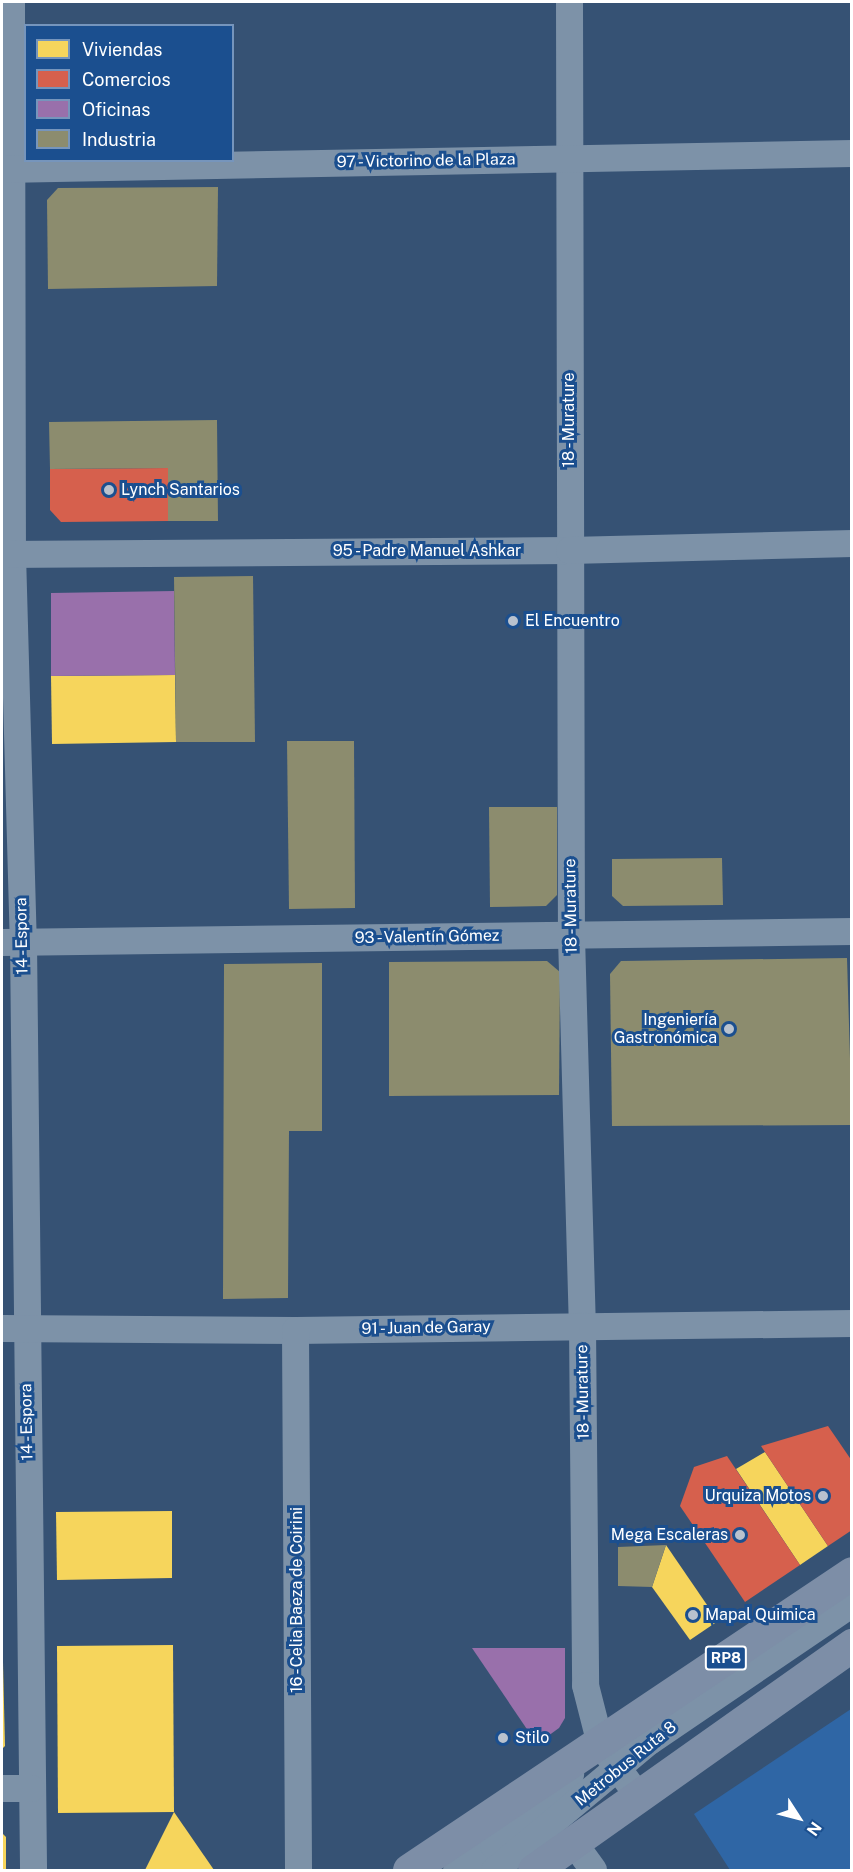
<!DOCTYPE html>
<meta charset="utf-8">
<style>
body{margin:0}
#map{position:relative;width:853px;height:1872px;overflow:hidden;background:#365274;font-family:"Public Sans",sans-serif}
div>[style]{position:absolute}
.green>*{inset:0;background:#2f66a5}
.homes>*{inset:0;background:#f6d55c}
.shops>*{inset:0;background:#d6604d}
.offices>*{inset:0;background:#9970ab}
.industry>*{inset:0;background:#8c8c6e}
.minor>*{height:27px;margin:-13.5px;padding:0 13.5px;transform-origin:13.5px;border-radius:13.5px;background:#7d92a8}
.major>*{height:33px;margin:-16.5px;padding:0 16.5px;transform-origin:16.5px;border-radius:16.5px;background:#7d8ea7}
.dots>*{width:16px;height:16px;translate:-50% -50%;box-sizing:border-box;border:3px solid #1b4f8f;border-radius:50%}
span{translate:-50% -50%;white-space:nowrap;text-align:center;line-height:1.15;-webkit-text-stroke:6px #1b4f8f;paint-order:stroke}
.shield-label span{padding:2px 4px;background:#1b4f8f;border:2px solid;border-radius:4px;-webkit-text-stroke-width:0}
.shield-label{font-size:15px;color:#fff;font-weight:700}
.street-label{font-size:16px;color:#fff}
.poi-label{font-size:16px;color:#fff}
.left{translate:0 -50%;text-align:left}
.right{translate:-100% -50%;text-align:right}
.frame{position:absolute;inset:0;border:3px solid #fff;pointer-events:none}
.legend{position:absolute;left:24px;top:24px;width:210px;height:138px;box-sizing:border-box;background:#1b4f8f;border:2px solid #7695bc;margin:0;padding:8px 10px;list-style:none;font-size:18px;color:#fff}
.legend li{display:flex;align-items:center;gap:12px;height:30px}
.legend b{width:30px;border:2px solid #7695bc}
.north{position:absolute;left:769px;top:1788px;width:60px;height:60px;-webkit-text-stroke:4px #1b4f8f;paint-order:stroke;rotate:126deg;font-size:16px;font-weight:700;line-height:24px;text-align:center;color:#fff}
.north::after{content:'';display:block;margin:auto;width:21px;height:27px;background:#fff;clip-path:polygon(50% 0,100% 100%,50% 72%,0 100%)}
</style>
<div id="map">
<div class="green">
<i style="clip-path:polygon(851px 1709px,851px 1870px,730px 1870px,694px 1814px)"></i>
</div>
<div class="homes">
<i style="clip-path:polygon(175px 675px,176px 742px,52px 744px,51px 676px)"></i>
<i style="clip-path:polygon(765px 1452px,828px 1546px,800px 1565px,736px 1469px)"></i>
<i style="clip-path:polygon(172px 1511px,172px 1578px,57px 1580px,56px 1512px)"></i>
<i style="clip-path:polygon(666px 1545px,718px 1621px,690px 1640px,652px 1587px)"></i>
<i style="clip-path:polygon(2px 1621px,5px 1746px,2px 1749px)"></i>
<i style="clip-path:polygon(173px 1645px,174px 1812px,58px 1813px,57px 1646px)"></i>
<i style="clip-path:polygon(174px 1812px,214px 1870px,145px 1870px)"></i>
<i style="clip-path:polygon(2px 1833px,6px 1837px,6px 1870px,2px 1870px)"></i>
</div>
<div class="shops">
<i style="clip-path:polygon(168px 468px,168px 521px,61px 522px,50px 510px,50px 469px)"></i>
<i style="clip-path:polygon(828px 1426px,852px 1461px,852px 1530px,828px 1546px,761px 1446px)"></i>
<i style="clip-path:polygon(727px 1456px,800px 1565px,745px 1602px,680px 1506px,694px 1467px)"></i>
</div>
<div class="offices">
<i style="clip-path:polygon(174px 591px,175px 675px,51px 676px,51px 593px)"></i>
<i style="clip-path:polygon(472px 1648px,565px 1648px,565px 1718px,559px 1728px,537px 1744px)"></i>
</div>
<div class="industry">
<i style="clip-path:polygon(218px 187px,217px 286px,48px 289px,47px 200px,58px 188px)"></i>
<i style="clip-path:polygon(217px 420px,218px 521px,168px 521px,168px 468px,50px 469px,49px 422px)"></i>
<i style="clip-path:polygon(253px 576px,255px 742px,176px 742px,174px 577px)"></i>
<i style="clip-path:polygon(287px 741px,354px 741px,355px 908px,289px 909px)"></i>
<i style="clip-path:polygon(489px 807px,557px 807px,557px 895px,546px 906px,490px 907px)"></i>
<i style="clip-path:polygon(722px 858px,723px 905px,623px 906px,612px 896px,612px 859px)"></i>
<i style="clip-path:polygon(847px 958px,852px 1125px,612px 1126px,610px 974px,621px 961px)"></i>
<i style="clip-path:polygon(547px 961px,560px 972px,559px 1095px,389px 1096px,389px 962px)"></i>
<i style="clip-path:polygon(322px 963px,322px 1131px,289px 1131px,288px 1298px,223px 1299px,224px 964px)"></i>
<i style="clip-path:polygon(666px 1545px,652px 1587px,618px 1586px,618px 1547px)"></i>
</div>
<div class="minor">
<i style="left:11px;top:2px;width:552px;rotate:89.9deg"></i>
<i style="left:12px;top:554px;width:388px;rotate:88.4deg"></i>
<i style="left:23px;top:942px;width:928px;rotate:89.38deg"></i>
<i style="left:569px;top:2px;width:934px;rotate:89.88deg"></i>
<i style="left:571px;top:936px;width:389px;rotate:88.4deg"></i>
<i style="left:582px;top:1325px;width:360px;rotate:89.5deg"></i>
<i style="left:585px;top:1685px;width:61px;rotate:75.7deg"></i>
<i style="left:600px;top:1744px;width:64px;rotate:53.8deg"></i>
<i style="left:2px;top:169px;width:850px;rotate:-1.08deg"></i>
<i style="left:2px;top:554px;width:567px;rotate:-0.4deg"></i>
<i style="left:569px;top:550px;width:283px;rotate:-1.4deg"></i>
<i style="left:2px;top:942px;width:850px;rotate:-0.74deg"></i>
<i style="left:2px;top:1328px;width:293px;rotate:0.4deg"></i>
<i style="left:295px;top:1330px;width:557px;rotate:-0.72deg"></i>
<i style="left:295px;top:1330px;width:540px;rotate:89.68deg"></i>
<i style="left:2px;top:1788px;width:29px"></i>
<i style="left:573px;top:1842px;width:34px;rotate:54deg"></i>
<i style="left:456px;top:1870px;width:45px;rotate:-34deg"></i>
<i style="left:493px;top:1845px;width:105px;rotate:-42.7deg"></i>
<i style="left:494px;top:1870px;width:202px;rotate:-39.8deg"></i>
<i style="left:649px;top:1741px;width:245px;rotate:-34.2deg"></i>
</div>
<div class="major">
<i style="left:409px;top:1870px;width:533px;rotate:-33.84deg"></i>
<i style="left:534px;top:1870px;width:390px;rotate:-35.3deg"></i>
</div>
<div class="dots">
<i style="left:109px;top:490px;background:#b9c2ce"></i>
<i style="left:513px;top:621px;background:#b9c2ce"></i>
<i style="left:729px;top:1029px;background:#b9c2ce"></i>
<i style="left:823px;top:1496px;background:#b9c2ce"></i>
<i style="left:740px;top:1535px;background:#b9c2ce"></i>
<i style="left:693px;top:1615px;background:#b9c2ce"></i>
<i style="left:503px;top:1738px;background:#b9c2ce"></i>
</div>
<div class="shield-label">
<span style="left:726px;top:1658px">RP8</span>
</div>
<div class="street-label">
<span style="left:426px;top:161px;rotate:-1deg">97 - Victorino de la Plaza</span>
<span style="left:569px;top:420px;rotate:-90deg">18 - Murature</span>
<span style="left:427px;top:551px">95 - Padre Manuel Ashkar</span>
<span style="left:571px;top:906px;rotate:-91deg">18 - Murature</span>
<span style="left:22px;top:936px;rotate:-91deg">14 - Espora</span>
<span style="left:427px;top:937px;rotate:-1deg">93 - Valentín Gómez</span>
<span style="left:426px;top:1328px;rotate:-1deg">91 - Juan de Garay</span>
<span style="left:583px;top:1392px;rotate:-91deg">18 - Murature</span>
<span style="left:27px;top:1422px;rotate:-91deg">14 - Espora</span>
<span style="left:297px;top:1600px;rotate:-90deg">16 - Celia Baeza de Coirini</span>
<span style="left:626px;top:1764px;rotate:-39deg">Metrobus Ruta 8</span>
</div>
<div class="poi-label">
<span class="left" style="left:121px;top:490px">Lynch Santarios</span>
<span class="left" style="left:525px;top:621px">El Encuentro</span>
<span class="right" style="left:717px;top:1029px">Ingeniería<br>Gastronómica</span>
<span class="right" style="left:811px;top:1496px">Urquiza Motos</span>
<span class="right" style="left:728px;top:1535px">Mega Escaleras</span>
<span class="left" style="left:705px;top:1615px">Mapal Quimica</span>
<span class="left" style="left:515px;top:1738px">Stilo</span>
</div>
<div class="frame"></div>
<ul class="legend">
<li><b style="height:16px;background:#f6d55c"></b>Viviendas</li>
<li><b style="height:16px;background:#d6604d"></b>Comercios</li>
<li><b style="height:16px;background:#9970ab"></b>Oficinas</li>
<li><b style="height:16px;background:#8c8c6e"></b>Industria</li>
</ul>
<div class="north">N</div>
</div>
